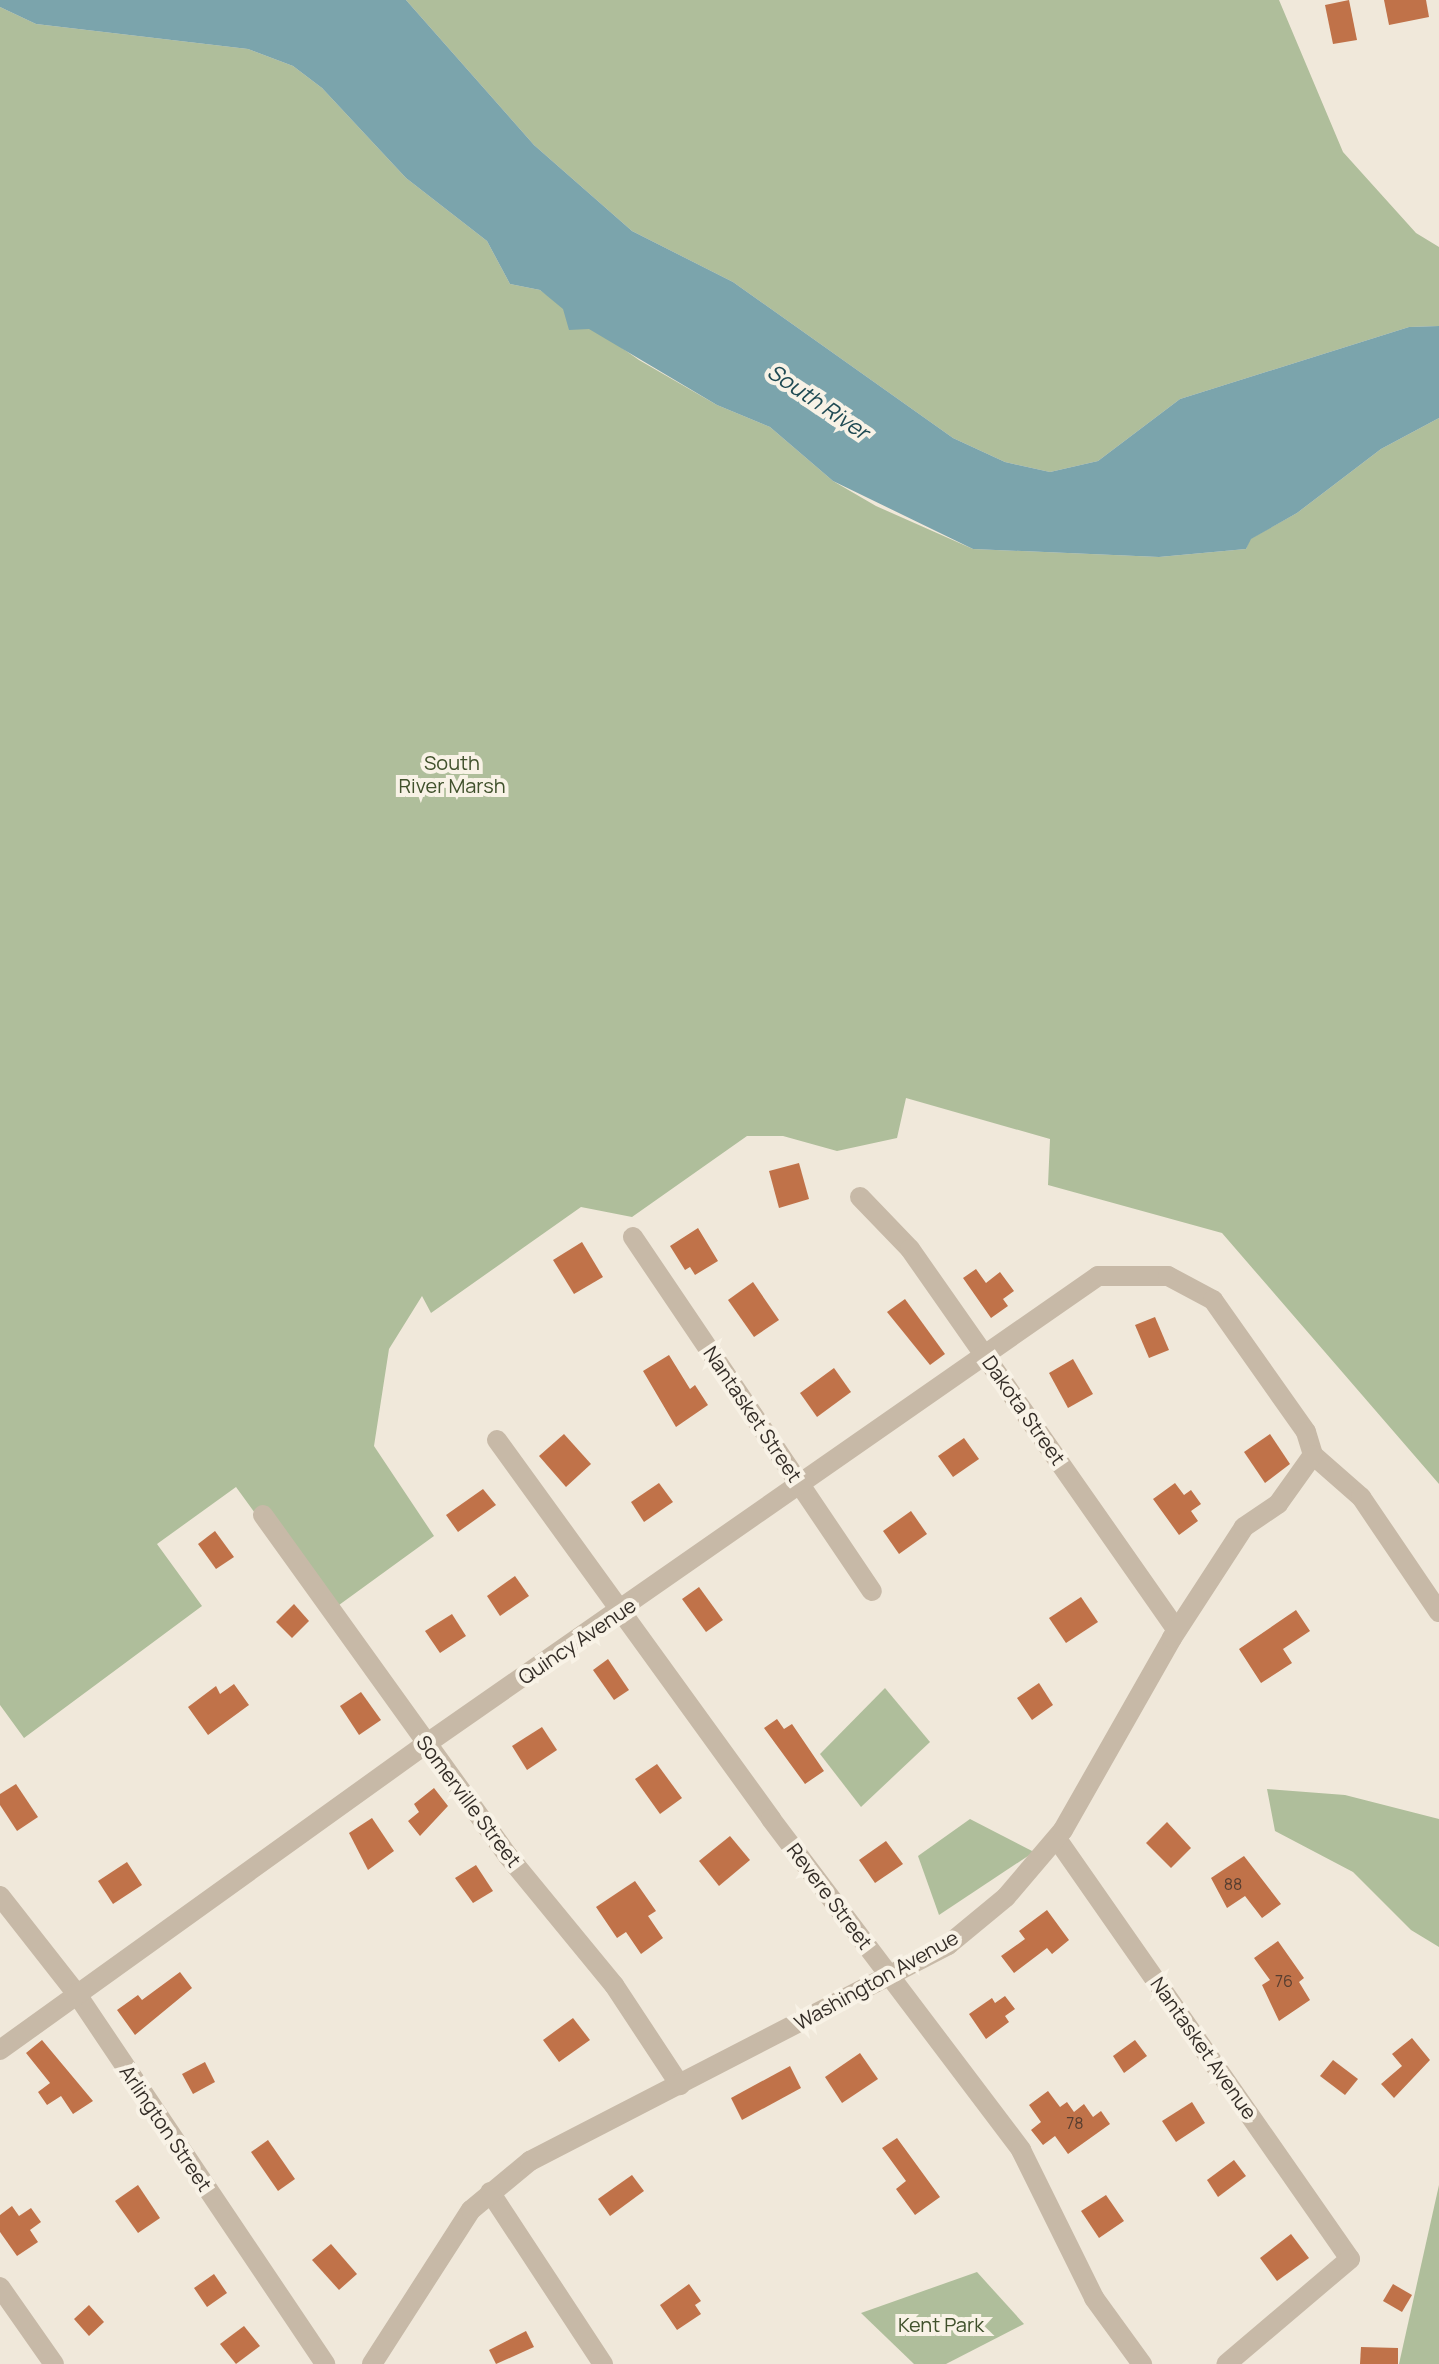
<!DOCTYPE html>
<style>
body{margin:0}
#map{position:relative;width:1439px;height:2364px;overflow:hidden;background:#f0e8da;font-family:Manrope,sans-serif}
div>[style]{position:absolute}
.green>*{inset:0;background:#afbe9b}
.water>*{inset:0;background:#7ba4ac}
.building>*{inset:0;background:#c07249}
.minor>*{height:20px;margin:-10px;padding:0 10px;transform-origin:10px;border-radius:10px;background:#c7b9a7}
span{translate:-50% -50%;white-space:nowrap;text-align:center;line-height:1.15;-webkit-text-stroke:8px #f8f2e6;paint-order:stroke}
.number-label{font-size:16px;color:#573e30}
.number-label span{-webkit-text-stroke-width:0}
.park-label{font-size:20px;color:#40512c}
.street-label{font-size:20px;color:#342d27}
.water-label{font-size:22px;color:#1f4a53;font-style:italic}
</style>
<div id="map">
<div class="green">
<i style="clip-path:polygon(406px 0,1279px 0,1343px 152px,1416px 233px,1439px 247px,1439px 326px,1409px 327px,1180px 399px,1098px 461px,1050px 472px,1005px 462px,953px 438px,733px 282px,632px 231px,534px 145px)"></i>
<i style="clip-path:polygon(0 7px,36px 24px,248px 49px,293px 66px,322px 88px,406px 178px,487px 241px,510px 284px,540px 290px,639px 360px,717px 405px,770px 427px,833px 481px,876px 506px,973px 549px,1159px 557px,1246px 549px,1250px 539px,1297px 513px,1381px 449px,1439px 418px,1439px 1484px,1222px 1233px,1048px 1185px,1050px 1139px,906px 1098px,897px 1138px,837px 1151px,783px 1136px,747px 1136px,632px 1217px,581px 1207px,431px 1313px,422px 1296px,389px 1349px,374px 1446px,434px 1536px,328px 1613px,236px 1487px,157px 1544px,202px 1606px,24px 1738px,0 1705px)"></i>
<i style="clip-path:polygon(885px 1688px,930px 1742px,861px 1807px,820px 1754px)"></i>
<i style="clip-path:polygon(1267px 1789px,1345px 1795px,1439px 1819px,1439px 1947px,1411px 1930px,1353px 1872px,1275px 1831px)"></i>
<i style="clip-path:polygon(970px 1819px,1034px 1852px,939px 1915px,918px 1856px)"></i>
<i style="clip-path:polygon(1439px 2185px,1439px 2364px,1399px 2364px)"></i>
<i style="clip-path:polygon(977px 2272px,1024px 2324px,946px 2364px,914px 2364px,861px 2313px)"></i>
</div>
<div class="water">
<i style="clip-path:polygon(0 0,406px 0,534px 145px,632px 231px,733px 282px,953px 438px,1005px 462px,1050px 472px,1098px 461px,1180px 399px,1409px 327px,1439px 326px,1439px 418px,1381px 449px,1297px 513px,1251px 539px,1246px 549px,1159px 557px,973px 549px,833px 481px,770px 427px,717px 405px,589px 329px,569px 330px,563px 309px,540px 290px,510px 284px,487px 241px,406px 178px,322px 88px,293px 66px,248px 49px,36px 24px,0 7px)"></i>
</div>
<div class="building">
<i style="clip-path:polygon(1349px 0,1357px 40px,1333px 44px,1325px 5px)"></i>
<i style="clip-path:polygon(1384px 0,1426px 0,1429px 17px,1389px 25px)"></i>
<i style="clip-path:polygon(799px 1163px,809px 1199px,779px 1208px,769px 1171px)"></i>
<i style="clip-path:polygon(698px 1228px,718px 1261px,695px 1275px,690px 1267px,685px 1270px,670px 1246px)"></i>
<i style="clip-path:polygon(582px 1242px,603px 1277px,574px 1294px,553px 1260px)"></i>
<i style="clip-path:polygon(976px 1269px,986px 1283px,1000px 1272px,1014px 1291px,1003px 1299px,1008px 1306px,991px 1318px,963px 1278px)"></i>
<i style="clip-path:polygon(753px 1282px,779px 1320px,754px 1337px,728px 1300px)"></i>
<i style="clip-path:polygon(905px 1299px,945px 1354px,930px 1365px,887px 1312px)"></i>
<i style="clip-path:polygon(1155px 1317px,1169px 1350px,1149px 1358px,1135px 1325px)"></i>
<i style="clip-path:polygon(669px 1355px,690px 1389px,695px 1385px,708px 1405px,676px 1427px,643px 1371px)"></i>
<i style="clip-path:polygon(1073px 1359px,1093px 1394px,1068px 1408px,1049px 1373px)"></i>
<i style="clip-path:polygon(834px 1368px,851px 1392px,817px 1417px,800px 1393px)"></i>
<i style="clip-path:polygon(564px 1434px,591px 1464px,566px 1487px,539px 1456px)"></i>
<i style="clip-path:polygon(1270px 1434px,1290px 1464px,1265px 1483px,1244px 1452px)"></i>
<i style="clip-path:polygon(964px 1438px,979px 1459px,953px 1477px,938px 1456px)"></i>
<i style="clip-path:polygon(659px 1483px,673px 1502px,644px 1522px,631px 1502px)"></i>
<i style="clip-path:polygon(1175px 1483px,1184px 1495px,1191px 1490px,1201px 1504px,1191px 1511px,1198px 1521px,1179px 1535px,1153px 1499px)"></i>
<i style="clip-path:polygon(483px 1489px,496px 1505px,458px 1532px,446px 1515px)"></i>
<i style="clip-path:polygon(911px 1511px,927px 1534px,899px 1554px,883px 1531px)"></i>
<i style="clip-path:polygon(215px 1531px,234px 1557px,216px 1569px,198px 1544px)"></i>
<i style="clip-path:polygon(515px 1576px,529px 1596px,500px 1616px,487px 1596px)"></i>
<i style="clip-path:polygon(699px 1587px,723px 1620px,706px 1632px,682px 1599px)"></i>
<i style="clip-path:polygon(1081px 1597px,1098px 1622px,1066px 1643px,1049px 1618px)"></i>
<i style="clip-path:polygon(294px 1604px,309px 1621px,292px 1638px,276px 1622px)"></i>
<i style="clip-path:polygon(1296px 1610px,1310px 1631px,1283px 1649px,1292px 1663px,1261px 1683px,1239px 1649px)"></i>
<i style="clip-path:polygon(452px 1614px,466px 1636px,440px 1653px,425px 1631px)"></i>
<i style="clip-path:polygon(608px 1659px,629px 1690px,614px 1700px,593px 1670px)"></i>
<i style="clip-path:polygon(1039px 1683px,1053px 1705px,1032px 1720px,1017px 1698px)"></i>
<i style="clip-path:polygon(234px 1684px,249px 1705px,208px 1735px,188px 1707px,216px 1686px,220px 1694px)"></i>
<i style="clip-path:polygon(361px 1692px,381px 1720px,359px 1735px,340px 1706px)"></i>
<i style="clip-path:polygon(777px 1719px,784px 1729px,792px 1724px,824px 1771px,805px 1784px,764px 1728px)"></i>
<i style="clip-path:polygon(542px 1727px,557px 1750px,527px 1770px,512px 1746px)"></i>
<i style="clip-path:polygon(657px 1764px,682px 1798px,660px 1814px,635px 1779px)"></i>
<i style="clip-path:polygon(16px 1784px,38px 1817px,17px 1831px,0 1805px,0 1794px)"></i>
<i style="clip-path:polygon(434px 1788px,448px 1806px,420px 1836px,408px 1821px,419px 1812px,414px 1804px)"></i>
<i style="clip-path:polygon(372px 1818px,394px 1851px,368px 1870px,349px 1833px)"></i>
<i style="clip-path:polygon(1167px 1822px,1191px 1848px,1171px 1868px,1146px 1843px)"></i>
<i style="clip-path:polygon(730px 1836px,750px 1860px,719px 1886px,699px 1861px)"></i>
<i style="clip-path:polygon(886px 1841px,903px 1864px,875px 1883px,859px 1860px)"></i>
<i style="clip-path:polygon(1244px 1856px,1281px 1904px,1262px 1918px,1245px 1896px,1227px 1908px,1211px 1878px)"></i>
<i style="clip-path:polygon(127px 1862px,142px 1885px,113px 1904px,98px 1881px)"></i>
<i style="clip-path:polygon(476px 1865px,493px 1891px,473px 1903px,455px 1878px)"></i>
<i style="clip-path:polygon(635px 1881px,656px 1911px,648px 1916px,663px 1938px,641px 1954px,626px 1932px,617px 1938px,596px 1907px)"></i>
<i style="clip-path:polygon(1047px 1910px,1069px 1940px,1052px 1954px,1047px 1948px,1014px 1973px,1001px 1956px,1025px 1939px,1019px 1931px)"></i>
<i style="clip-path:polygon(1278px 1941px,1304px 1978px,1299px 1982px,1310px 2000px,1279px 2021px,1262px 1985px,1270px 1980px,1254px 1958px)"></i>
<i style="clip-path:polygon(180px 1972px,192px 1988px,135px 2035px,117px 2010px,138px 1995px,142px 2000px)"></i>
<i style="clip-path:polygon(1005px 1996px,1015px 2009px,1005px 2016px,1009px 2022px,986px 2039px,969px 2014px,992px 1998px,995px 2003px)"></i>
<i style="clip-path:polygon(573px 2018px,590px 2040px,559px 2062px,543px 2040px)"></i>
<i style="clip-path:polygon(1412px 2038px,1430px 2060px,1394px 2098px,1381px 2084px,1402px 2066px,1392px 2054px)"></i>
<i style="clip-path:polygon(42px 2040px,93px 2101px,73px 2114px,61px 2096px,47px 2105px,38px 2092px,50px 2083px,26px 2053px)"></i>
<i style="clip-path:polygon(1135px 2040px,1147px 2056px,1124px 2073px,1113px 2056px)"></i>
<i style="clip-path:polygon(860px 2053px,878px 2079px,842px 2103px,825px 2077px)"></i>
<i style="clip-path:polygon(1333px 2060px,1358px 2079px,1345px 2095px,1320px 2076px)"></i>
<i style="clip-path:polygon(205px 2062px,215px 2082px,193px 2094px,182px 2074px)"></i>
<i style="clip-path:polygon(790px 2066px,801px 2088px,742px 2120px,731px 2098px)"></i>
<i style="clip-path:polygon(1048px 2091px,1060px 2107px,1067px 2102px,1074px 2112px,1084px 2104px,1093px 2117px,1101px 2111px,1110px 2124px,1068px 2154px,1055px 2136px,1043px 2145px,1031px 2130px,1041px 2122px,1029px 2105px)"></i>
<i style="clip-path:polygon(1192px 2102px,1205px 2123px,1176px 2142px,1162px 2121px)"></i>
<i style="clip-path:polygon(897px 2138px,940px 2197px,915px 2215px,896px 2189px,906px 2181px,882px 2148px)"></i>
<i style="clip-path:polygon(268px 2140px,295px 2179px,278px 2191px,251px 2152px)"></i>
<i style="clip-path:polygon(1234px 2160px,1246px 2176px,1218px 2197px,1207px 2180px)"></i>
<i style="clip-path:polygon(632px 2175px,644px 2191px,610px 2216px,598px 2199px)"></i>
<i style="clip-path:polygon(138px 2185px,160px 2218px,138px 2233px,115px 2201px)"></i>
<i style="clip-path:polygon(1106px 2195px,1124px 2221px,1099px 2238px,1081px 2211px)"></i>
<i style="clip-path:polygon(12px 2206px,19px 2216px,31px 2208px,41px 2222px,30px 2230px,38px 2242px,17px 2256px,0 2232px,0 2215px)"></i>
<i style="clip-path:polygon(1291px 2234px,1309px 2258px,1277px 2281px,1260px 2258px)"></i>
<i style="clip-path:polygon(331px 2244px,357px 2274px,339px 2290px,312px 2260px)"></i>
<i style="clip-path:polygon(214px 2274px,227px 2293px,207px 2307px,194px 2288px)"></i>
<i style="clip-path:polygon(689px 2284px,701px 2301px,695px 2305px,701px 2314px,677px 2330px,660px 2305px)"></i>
<i style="clip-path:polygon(1393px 2284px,1412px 2295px,1402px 2312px,1383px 2301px)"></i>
<i style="clip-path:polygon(89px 2305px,104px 2322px,89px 2336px,74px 2319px)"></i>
<i style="clip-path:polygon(244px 2326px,260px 2346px,236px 2364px,220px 2344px)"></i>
<i style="clip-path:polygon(526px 2331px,534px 2347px,496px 2364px,489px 2350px)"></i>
<i style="clip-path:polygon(1361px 2347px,1398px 2348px,1398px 2364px,1360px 2364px)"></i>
</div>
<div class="minor">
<i style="left:860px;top:1197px;width:72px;rotate:46.1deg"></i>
<i style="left:910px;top:1249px;width:465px;rotate:55deg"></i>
<i style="left:633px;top:1237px;width:427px;rotate:56deg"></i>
<i style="left:497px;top:1440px;width:468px;rotate:54.1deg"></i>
<i style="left:771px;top:1819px;width:415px;rotate:52.9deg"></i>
<i style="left:1021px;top:2150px;width:165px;rotate:63.7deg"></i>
<i style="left:1094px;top:2298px;width:82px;rotate:54deg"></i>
<i style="left:263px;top:1515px;width:420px;rotate:54.3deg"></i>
<i style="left:508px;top:1856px;width:167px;rotate:50.6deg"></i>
<i style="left:614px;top:1985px;width:120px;rotate:56.6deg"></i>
<i style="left:1057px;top:1839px;width:512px;rotate:55.1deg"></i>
<i style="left:1350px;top:2259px;width:162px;rotate:139.7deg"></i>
<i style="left:0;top:1896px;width:123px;rotate:51.9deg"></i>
<i style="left:76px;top:1993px;width:447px;rotate:56.1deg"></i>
<i style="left:0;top:2050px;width:525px;rotate:-35.69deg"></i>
<i style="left:426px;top:1744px;width:819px;rotate:-34.85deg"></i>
<i style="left:1098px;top:1276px;width:70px"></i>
<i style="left:1168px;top:1276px;width:51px;rotate:28.1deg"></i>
<i style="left:1213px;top:1300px;width:161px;rotate:54.8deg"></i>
<i style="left:1306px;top:1432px;width:24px;rotate:73deg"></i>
<i style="left:1313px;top:1455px;width:64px;rotate:41.2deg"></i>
<i style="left:1361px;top:1497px;width:139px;rotate:55.9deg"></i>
<i style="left:490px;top:2192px;width:206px;rotate:56.7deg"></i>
<i style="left:0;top:2287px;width:94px;rotate:55deg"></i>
<i style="left:372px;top:2364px;width:183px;rotate:-57.3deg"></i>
<i style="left:471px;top:2210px;width:77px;rotate:-39.7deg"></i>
<i style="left:530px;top:2161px;width:471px;rotate:-27.3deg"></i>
<i style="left:948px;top:1945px;width:75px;rotate:-39.6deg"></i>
<i style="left:1006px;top:1897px;width:88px;rotate:-49.6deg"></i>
<i style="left:1063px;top:1830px;width:221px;rotate:-60.4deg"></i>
<i style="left:1172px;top:1638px;width:132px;rotate:-57deg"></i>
<i style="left:1244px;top:1527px;width:41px;rotate:-34.1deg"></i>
<i style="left:1278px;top:1504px;width:60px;rotate:-54.5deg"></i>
</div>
<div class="number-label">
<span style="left:1233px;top:1884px">88</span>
<span style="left:1284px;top:1981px">76</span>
<span style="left:1075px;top:2123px">78</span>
</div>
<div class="park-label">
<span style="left:452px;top:774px">South<br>River Marsh</span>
<span style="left:941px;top:2324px">Kent Park</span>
</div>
<div class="street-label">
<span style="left:1024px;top:1410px;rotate:55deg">Dakota Street</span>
<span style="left:753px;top:1414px;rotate:56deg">Nantasket Street</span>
<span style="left:577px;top:1641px;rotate:-34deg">Quincy Avenue</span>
<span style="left:469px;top:1801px;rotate:53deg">Somerville Street</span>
<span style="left:830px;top:1896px;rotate:53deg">Revere Street</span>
<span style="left:876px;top:1980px;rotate:-29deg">Washington Avenue</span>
<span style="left:1204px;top:2048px;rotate:55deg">Nantasket Avenue</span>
<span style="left:166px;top:2128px;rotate:56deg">Arlington Street</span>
</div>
<div class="water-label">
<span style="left:818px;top:402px;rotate:34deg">South River</span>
</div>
</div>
